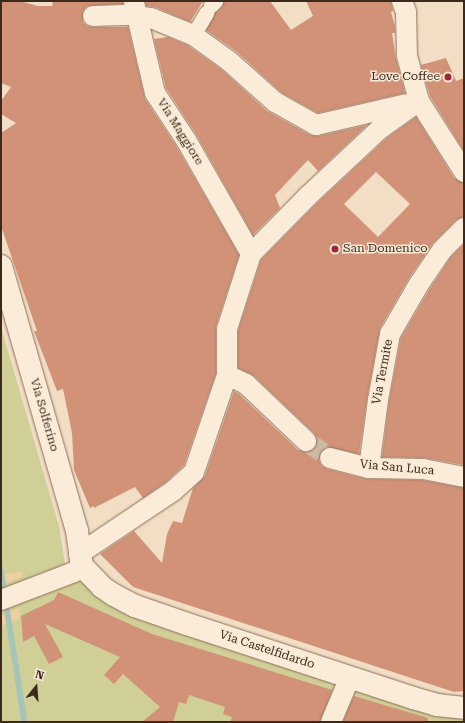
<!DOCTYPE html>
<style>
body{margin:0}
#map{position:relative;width:465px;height:723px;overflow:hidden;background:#f1dec5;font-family:"Roboto Serif",serif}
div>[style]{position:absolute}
.green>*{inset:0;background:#d0cf97}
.sand>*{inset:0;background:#eecfa0}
.stream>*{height:5.5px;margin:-2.75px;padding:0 2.75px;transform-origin:2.75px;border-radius:2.75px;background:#a7c4b8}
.building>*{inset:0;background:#d19278}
.minor-tunnel>*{height:20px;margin-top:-10px;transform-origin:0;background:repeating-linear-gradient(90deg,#cdbaa4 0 20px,transparent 0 30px)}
.roads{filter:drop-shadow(0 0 1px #8d6e59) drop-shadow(0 0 1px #8d6e59)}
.pedestrian>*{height:15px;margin:-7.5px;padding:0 7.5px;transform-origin:7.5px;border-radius:7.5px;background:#fbecd9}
.minor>*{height:20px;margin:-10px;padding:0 10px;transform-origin:10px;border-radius:10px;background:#fbecd9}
.tertiary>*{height:22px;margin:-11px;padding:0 11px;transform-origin:11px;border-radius:11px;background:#fbecd9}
.dots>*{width:11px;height:11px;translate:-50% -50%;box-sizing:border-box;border:2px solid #f8e9d5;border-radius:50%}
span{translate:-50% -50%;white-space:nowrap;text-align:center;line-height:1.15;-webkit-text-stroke:3px #f8e9d5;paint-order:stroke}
.poi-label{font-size:12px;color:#3c291e}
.right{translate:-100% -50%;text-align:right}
.left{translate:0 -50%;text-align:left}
.street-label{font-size:12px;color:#3c291e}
.frame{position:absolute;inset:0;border:2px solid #3c291e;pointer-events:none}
.north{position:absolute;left:16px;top:667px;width:40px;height:40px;-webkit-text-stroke:3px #f8e9d5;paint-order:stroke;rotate:17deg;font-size:11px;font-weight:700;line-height:16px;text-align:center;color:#3c291e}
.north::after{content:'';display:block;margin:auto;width:14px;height:18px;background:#3c291e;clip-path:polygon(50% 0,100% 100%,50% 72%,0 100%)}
</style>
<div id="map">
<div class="green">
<i style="clip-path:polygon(1px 327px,59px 526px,67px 577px,437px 712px,464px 716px,464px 722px,1px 722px)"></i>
</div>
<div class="sand">
<i style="clip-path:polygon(23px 571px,22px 577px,1px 585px,1px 575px)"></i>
<i style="clip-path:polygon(20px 608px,19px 619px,1px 626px,1px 615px)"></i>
</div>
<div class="stream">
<i style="left:1px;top:569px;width:155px;rotate:81.1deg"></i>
</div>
<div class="building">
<i style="clip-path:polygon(1px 1px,20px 1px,38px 6px,52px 6px,53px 1px,123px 1px,123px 4px,87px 6px,83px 11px,83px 22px,87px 26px,93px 27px,128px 27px,145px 99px,176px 146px,239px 255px,216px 326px,216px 373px,184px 465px,166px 482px,143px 498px,135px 487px,94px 508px,94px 506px,90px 508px,74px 470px,72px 433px,63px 389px,57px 391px,34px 331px,37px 331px,1px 226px,1px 133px,16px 123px,1px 114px,1px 101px,11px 87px,1px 83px)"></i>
<i style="clip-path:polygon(145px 1px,203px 1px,190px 22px,155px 7px,146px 6px)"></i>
<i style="clip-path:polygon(224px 1px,270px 1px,291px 30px,313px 16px,306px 1px,391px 1px,393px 11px,391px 12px,395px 27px,395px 33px,392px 33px,396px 59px,405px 93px,318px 113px,282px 93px,237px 52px,206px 30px,215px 13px,222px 7px)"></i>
<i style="clip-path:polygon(168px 37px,187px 45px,222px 70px,267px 111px,310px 135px,319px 136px,367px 125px,318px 171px,308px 160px,275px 195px,280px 208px,253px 235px,196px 134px,166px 88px,154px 39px)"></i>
<i style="clip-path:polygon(446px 58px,456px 81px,464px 78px,464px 151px,430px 96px,421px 65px)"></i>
<i style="clip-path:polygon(evenodd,416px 117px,454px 178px,464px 183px,464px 217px,456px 220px,433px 243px,409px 278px,380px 328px,367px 398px,359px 454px,327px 447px,322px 450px,319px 461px,322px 466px,327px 469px,366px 479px,422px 480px,464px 488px,464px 691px,454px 692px,133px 587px,100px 554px,134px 531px,162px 563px,167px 534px,173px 521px,182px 523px,193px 488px,205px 476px,234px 391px,239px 394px,298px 450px,309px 452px,315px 449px,317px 438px,314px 433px,254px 376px,238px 368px,238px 331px,261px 260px,316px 204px,388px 137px,416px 117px,376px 172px,410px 204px,378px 237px,344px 204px,376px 172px)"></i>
<i style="clip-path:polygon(464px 244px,464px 465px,425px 458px,382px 457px,389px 402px,401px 338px,429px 290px,451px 257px)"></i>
<i style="clip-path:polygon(58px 592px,152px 634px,332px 690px,320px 722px,230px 722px,232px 717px,223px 714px,225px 707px,189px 695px,186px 704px,179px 702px,173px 722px,142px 722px,160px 707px,123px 674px,114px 684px,104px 675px,120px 657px,45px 624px,63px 657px,49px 664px,34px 636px,23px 642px,21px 616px,54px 600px)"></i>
<i style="clip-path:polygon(354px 696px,428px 718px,428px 722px,343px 722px)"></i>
</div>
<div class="minor-tunnel">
<i style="left:306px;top:441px;width:29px;rotate:35deg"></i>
</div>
<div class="roads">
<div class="pedestrian">
<i style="left:211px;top:5px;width:6px;rotate:-45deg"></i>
<i style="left:193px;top:35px;width:26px;rotate:-59deg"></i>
</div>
<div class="minor">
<i style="left:402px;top:1px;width:12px;rotate:70deg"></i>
<i style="left:406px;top:12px;width:44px;rotate:88.7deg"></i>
<i style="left:407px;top:56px;width:47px;rotate:75.1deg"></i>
<i style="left:419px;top:101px;width:84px;rotate:57.6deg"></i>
<i style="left:134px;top:3px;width:92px;rotate:76.9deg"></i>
<i style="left:155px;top:93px;width:56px;rotate:56.6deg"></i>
<i style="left:186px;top:140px;width:131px;rotate:60.3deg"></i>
<i style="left:93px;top:16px;width:38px;rotate:-2deg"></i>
<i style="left:131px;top:15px;width:20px;rotate:9deg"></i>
<i style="left:151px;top:18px;width:45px;rotate:22deg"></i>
<i style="left:193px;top:35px;width:44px;rotate:35.8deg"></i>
<i style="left:229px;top:61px;width:62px;rotate:41.7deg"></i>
<i style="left:275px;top:102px;width:47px;rotate:29.3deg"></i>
<i style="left:316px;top:125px;width:93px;rotate:-13deg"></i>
<i style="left:227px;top:375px;width:21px;rotate:25deg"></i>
<i style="left:246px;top:384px;width:83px;rotate:43.5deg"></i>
<i style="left:330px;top:458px;width:40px;rotate:14.4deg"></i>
<i style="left:369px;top:468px;width:54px;rotate:1.1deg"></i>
<i style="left:423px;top:469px;width:42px;rotate:11deg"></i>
<i style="left:369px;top:468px;width:69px;rotate:-82.5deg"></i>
<i style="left:378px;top:400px;width:67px;rotate:-79.7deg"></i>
<i style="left:390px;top:334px;width:58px;rotate:-59.9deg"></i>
<i style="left:419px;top:284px;width:41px;rotate:-55.9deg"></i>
<i style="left:442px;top:250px;width:31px;rotate:-45deg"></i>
<i style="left:79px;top:554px;width:113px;rotate:-33.8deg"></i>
<i style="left:173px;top:491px;width:28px;rotate:-42deg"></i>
<i style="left:194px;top:472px;width:102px;rotate:-71.2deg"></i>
<i style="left:227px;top:375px;width:46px;rotate:-90deg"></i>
<i style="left:227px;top:329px;width:79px;rotate:-72.3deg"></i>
<i style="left:251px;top:254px;width:81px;rotate:-45.5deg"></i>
<i style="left:308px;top:196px;width:100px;rotate:-43deg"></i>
<i style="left:381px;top:128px;width:47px;rotate:-35.4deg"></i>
<i style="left:1px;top:600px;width:78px;rotate:-21deg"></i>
<i style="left:74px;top:572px;width:10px;rotate:-37deg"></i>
<i style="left:331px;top:722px;width:49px;rotate:-67.1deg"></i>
</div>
<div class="tertiary">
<i style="left:1px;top:266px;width:276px;rotate:74deg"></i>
<i style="left:77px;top:531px;width:35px;rotate:82deg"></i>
<i style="left:82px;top:566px;width:29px;rotate:46deg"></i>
<i style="left:102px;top:587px;width:14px;rotate:34deg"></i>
<i style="left:114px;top:595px;width:24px;rotate:28deg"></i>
<i style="left:135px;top:606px;width:55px;rotate:19.1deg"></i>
<i style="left:187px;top:624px;width:238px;rotate:18.1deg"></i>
<i style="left:413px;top:698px;width:25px;rotate:16deg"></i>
<i style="left:437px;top:705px;width:27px;rotate:6deg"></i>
</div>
</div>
<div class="dots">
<i style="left:448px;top:77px;background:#a02536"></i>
<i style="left:335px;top:249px;background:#a02536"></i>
</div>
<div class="poi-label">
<span class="right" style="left:440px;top:77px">Love Coffee</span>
<span class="left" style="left:343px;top:249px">San Domenico</span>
</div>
<div class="street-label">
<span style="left:180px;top:132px;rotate:58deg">Via Maggiore</span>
<span style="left:383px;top:372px;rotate:-79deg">Via Termite</span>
<span style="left:44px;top:415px;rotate:74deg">Via Solferino</span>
<span style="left:397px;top:468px;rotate:5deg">Via San Luca</span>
<span style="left:267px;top:650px;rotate:18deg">Via Castelfidardo</span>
</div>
<div class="frame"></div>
<div class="north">N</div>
</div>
